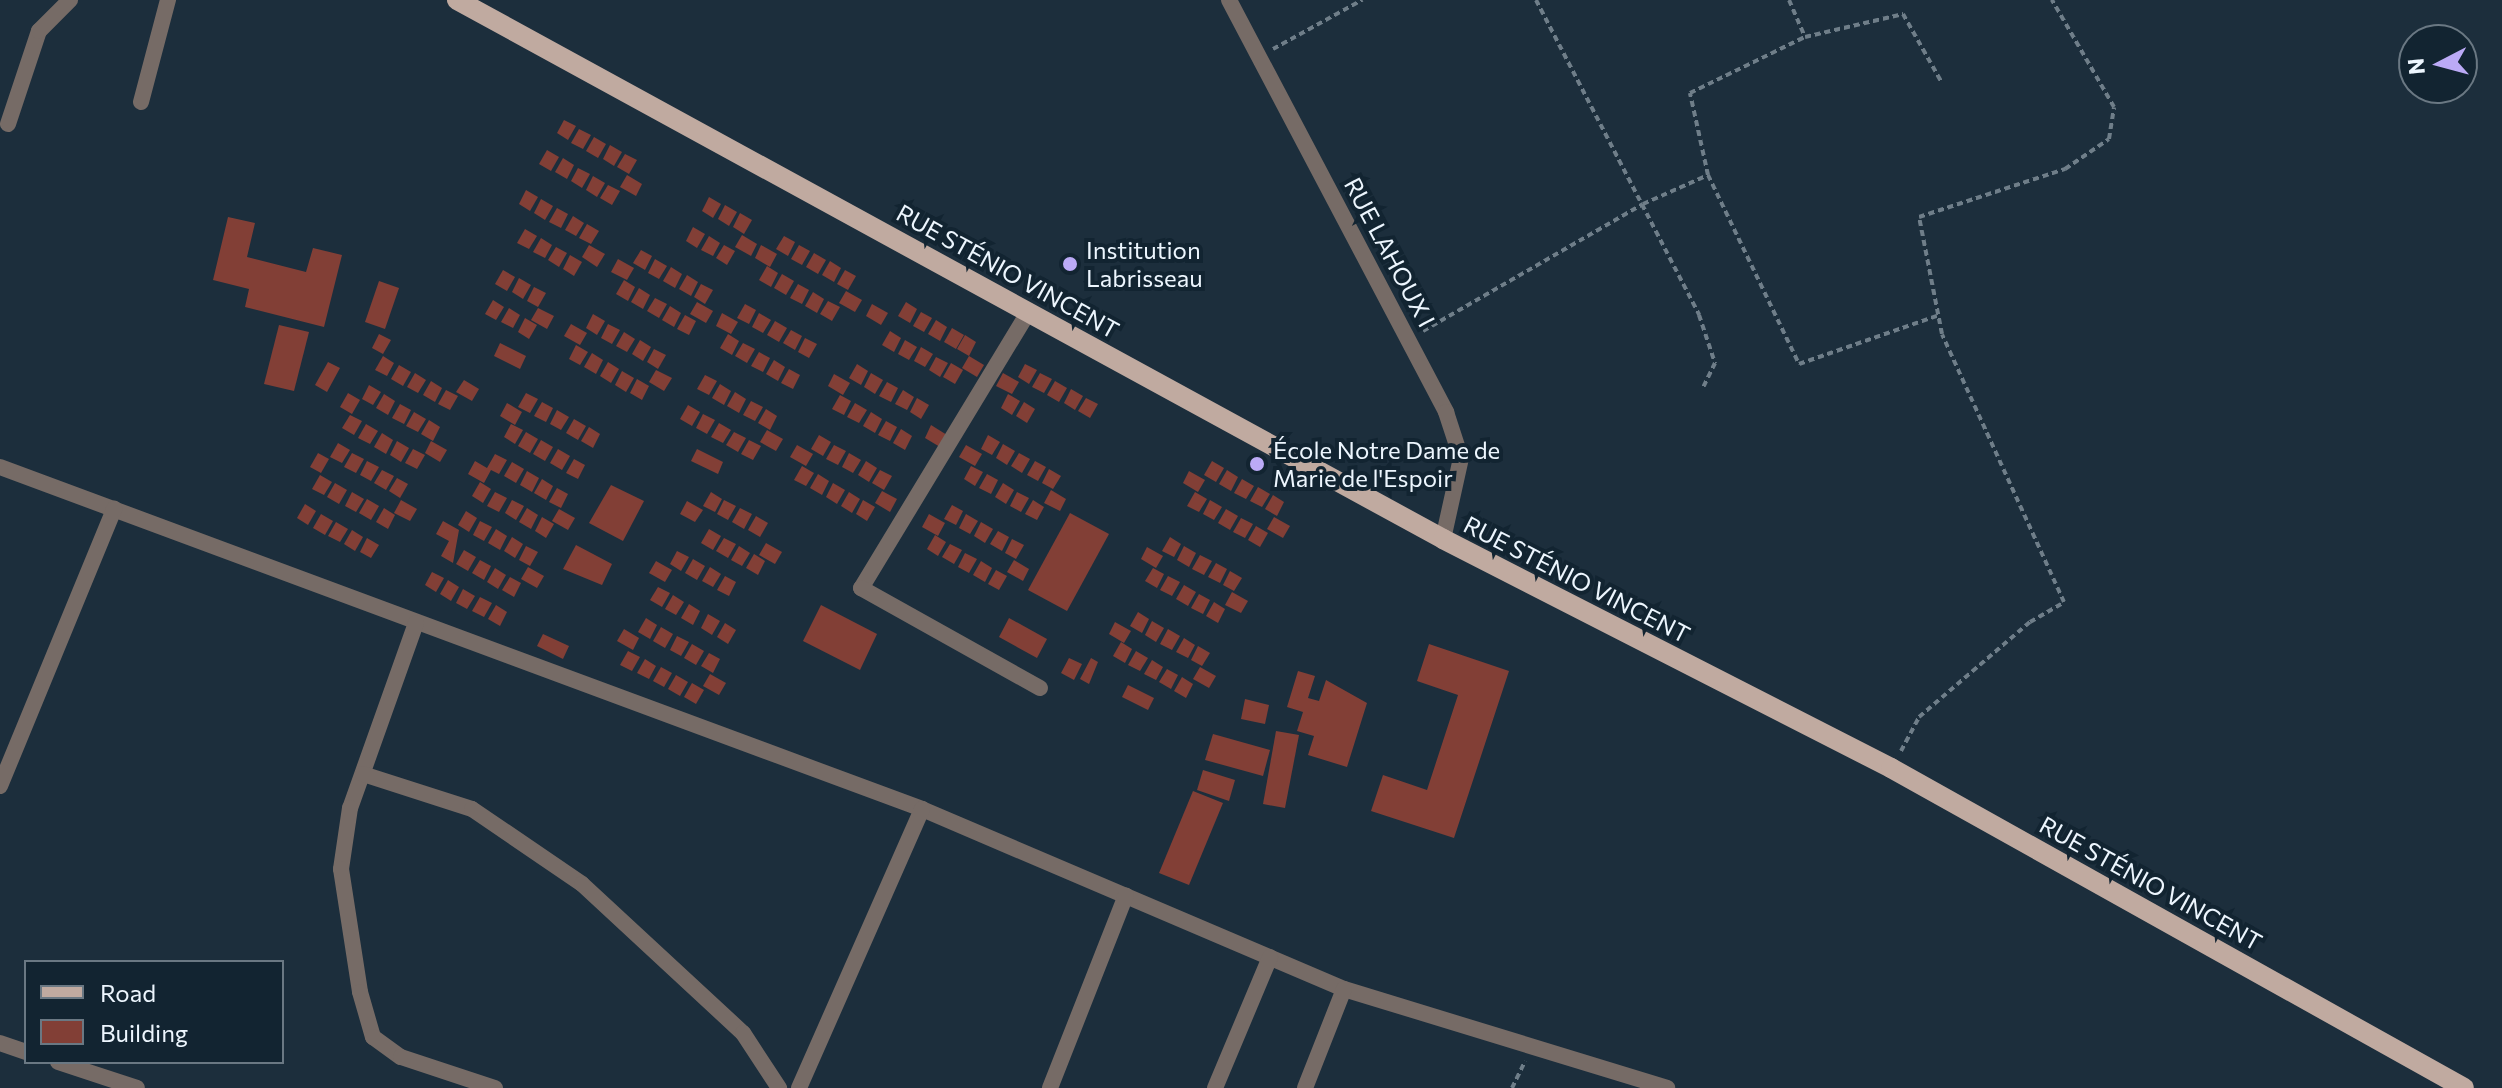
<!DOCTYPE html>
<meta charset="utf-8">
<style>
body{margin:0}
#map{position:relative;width:2502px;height:1088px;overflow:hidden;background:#1c2e3c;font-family:Commissioner,sans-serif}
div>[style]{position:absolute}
.building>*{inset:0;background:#823f36}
.path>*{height:4px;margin-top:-2px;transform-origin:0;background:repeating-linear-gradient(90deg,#6f7e89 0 6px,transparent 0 10px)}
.minor>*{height:16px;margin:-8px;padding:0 8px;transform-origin:8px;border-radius:8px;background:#766b66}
.primary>*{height:20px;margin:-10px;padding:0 10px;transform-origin:10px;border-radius:10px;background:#c0aaa0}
.dots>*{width:22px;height:22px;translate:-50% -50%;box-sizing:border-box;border:4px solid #122431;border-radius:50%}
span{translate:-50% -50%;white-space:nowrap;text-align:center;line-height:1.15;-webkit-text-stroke:8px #122431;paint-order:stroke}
.poi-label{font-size:24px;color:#edf6fe}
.left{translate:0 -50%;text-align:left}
.street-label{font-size:24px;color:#edf6fe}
.legend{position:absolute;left:24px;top:960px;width:260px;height:104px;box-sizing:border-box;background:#122431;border:2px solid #6a7883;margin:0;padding:10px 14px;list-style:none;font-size:24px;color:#edf6fe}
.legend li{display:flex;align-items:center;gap:16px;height:40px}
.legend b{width:40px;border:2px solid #6a7883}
.north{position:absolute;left:2398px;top:24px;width:80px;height:80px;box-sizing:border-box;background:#122431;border:2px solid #6a7883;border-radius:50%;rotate:264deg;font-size:22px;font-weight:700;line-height:32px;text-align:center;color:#edf6fe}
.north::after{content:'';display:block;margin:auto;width:28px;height:36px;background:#bbaaf6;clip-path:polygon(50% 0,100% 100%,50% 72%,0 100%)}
</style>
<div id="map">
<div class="building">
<i style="clip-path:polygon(564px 120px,576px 126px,568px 140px,557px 133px)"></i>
<i style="clip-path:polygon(579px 129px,591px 135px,583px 149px,571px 143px)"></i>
<i style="clip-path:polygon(594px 137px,606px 144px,598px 158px,586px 151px)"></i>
<i style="clip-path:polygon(610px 145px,622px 152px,614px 166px,603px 159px)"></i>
<i style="clip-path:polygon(547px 150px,559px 157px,551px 171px,539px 164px)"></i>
<i style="clip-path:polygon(625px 154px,637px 160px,629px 174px,617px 167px)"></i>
<i style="clip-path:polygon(563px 158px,574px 165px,567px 179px,555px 172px)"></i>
<i style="clip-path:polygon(578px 168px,590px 174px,582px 188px,571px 181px)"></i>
<i style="clip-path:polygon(627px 175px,642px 184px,636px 196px,620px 187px)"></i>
<i style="clip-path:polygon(593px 176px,605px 183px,597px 197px,586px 190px)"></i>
<i style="clip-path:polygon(608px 185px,620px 191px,612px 205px,600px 198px)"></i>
<i style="clip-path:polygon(526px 190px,538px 197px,530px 211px,519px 204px)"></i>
<i style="clip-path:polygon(709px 197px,721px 204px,713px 218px,702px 211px)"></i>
<i style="clip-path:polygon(541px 199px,553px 206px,545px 220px,534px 213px)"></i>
<i style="clip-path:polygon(725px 205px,737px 212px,729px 226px,718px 219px)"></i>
<i style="clip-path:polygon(557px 208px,568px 214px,561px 228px,549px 222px)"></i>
<i style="clip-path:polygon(740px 213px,752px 220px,744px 234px,733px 227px)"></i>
<i style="clip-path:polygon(573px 216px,584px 223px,576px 236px,565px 230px)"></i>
<i style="clip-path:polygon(228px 217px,255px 223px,247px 257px,306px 272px,313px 248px,342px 255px,324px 327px,245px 307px,249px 289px,213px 280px)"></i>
<i style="clip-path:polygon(587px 224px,599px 231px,591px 244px,579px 238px)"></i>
<i style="clip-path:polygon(693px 227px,705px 234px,697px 248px,686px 241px)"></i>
<i style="clip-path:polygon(525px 229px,537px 236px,529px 249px,517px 243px)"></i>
<i style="clip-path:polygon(742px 235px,757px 244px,751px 256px,735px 247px)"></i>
<i style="clip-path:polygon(709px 236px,720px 243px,713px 256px,701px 250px)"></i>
<i style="clip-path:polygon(784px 236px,795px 242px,788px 256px,776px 249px)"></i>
<i style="clip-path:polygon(541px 238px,552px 245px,545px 258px,533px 252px)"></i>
<i style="clip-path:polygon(589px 245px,605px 254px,597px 267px,582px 257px)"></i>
<i style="clip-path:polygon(724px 245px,735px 251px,727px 265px,716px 258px)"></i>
<i style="clip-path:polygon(761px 245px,777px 254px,770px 267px,755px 258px)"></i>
<i style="clip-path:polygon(799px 245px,810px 251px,802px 265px,791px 259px)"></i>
<i style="clip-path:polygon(556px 247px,567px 253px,559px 267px,548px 260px)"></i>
<i style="clip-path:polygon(641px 250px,652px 256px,645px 270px,633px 263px)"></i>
<i style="clip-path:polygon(814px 253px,826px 260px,818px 274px,806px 267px)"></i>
<i style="clip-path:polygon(570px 255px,582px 262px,574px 276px,563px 269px)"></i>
<i style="clip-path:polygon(618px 259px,634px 268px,627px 280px,611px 272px)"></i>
<i style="clip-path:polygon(655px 259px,667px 266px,659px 279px,648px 273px)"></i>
<i style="clip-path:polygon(830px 261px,841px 268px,834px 282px,822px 275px)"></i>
<i style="clip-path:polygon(767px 266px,778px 273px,771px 287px,759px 280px)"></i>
<i style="clip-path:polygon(671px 267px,682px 274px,675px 288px,663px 281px)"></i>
<i style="clip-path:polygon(503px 270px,515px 277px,507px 291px,495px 284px)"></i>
<i style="clip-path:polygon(845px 270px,856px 276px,848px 290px,837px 284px)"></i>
<i style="clip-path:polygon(782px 274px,794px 281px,786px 295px,774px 288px)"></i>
<i style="clip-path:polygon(687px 275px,698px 282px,691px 296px,679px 289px)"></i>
<i style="clip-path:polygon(519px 278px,531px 285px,523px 299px,512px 292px)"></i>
<i style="clip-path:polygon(624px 280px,635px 287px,628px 301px,616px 294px)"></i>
<i style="clip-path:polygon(379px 281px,399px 288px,385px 329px,365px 322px)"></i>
<i style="clip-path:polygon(701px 284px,713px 290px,705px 304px,694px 297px)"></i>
<i style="clip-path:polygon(798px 284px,809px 290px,802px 304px,790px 298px)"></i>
<i style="clip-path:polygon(534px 287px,546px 293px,538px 307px,527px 301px)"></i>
<i style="clip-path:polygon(639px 288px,650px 295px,643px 309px,631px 302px)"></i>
<i style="clip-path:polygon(846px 291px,862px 300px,855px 312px,839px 303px)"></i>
<i style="clip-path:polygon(813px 292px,824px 299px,817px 313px,805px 306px)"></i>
<i style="clip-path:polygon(655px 298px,667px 304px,659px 318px,647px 311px)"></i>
<i style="clip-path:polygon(493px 300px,504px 307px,496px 320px,485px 314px)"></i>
<i style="clip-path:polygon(828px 301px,840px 307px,832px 321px,820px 314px)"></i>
<i style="clip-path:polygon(697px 302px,713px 311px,706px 323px,690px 314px)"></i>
<i style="clip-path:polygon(906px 302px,917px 309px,910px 323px,898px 316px)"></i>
<i style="clip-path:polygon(745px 304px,756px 310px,749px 324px,737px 318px)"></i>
<i style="clip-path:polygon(872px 304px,888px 313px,881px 325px,866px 316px)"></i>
<i style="clip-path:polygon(670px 306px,681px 313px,674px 327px,662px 320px)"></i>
<i style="clip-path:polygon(509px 308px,520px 315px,513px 328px,501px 322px)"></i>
<i style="clip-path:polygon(538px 308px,554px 316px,547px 329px,531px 320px)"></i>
<i style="clip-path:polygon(921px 312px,932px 318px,924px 332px,913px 326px)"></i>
<i style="clip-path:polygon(722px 313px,738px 322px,731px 334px,716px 326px)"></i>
<i style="clip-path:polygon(759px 313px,771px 320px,763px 333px,752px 327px)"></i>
<i style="clip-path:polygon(593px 314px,605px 321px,597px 335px,586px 328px)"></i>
<i style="clip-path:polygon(685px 315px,696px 321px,689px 335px,677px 329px)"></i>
<i style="clip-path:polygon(525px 318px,537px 325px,529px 339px,518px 332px)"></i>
<i style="clip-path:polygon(936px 320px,947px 327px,940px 341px,928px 334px)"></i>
<i style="clip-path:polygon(775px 321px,787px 328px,779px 342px,767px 335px)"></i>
<i style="clip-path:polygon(571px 324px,587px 333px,580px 345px,564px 336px)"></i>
<i style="clip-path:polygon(608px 324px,620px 330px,612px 344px,601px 338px)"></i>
<i style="clip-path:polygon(279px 325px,309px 332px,294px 391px,264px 384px)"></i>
<i style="clip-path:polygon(952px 328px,964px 335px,956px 349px,944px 342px)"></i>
<i style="clip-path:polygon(791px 330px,802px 336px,795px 350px,783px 343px)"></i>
<i style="clip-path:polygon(890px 331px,901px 338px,894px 352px,882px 345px)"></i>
<i style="clip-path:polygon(624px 332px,635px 339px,627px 352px,616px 346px)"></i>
<i style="clip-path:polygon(379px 334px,391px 340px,383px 354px,372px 348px)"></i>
<i style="clip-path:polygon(728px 334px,739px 341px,732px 355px,720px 348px)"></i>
<i style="clip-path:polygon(965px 335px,976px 342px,969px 356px,957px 349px)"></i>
<i style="clip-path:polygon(805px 338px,817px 344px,809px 358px,798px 352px)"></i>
<i style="clip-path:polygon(640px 340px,651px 347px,643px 361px,632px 354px)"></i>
<i style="clip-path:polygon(905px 340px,917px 347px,909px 360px,898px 354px)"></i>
<i style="clip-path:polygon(500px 343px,526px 356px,520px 369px,494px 356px)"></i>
<i style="clip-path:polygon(743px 343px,755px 349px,747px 363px,735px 356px)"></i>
<i style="clip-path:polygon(576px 345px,588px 352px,580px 365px,569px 359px)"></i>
<i style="clip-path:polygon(921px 347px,933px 354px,925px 367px,914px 361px)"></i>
<i style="clip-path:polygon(654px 349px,666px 355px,658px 369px,647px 362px)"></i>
<i style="clip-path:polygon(759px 352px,770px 358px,763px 372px,751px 366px)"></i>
<i style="clip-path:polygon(592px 353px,603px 360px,596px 374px,584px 367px)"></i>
<i style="clip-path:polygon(383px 356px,394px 363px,387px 376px,375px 370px)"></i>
<i style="clip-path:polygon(969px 356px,984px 365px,977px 377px,962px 368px)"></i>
<i style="clip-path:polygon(936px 357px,948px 363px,940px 377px,929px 370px)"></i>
<i style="clip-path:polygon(774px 360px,785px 367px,778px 381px,766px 374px)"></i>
<i style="clip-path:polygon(328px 362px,340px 368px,327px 392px,315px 385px)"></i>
<i style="clip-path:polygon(608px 362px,619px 369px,611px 383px,600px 376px)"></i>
<i style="clip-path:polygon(951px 363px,963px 370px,955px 384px,943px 377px)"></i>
<i style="clip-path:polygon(857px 364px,868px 371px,861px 385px,849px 378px)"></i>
<i style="clip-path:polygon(1025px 364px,1037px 370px,1029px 384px,1018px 377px)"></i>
<i style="clip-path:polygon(399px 365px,411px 372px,403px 386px,391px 379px)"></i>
<i style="clip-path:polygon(789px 369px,800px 375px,793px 389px,781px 383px)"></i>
<i style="clip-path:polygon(656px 370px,672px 378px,664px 391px,649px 382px)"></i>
<i style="clip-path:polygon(622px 371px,634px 378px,626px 392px,615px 385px)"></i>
<i style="clip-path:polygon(415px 373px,426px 380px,418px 393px,407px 387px)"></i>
<i style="clip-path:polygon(871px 373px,883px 380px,875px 394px,864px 387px)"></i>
<i style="clip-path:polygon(1003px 373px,1019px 382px,1012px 394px,996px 386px)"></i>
<i style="clip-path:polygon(1040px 373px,1052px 379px,1044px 393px,1032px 387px)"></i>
<i style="clip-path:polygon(834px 374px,850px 383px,843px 395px,828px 386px)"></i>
<i style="clip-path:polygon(705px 375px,717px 381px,709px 395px,697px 389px)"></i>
<i style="clip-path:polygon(637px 379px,649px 386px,642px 400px,630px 393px)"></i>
<i style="clip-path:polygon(464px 380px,479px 389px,472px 401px,456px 392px)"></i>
<i style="clip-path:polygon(431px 381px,442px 388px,435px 402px,423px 395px)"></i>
<i style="clip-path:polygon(1055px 381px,1067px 388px,1059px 402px,1047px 395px)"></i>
<i style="clip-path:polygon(887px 382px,898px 388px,891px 402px,879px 396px)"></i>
<i style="clip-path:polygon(720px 384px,731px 391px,724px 405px,712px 398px)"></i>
<i style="clip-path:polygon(369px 385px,381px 392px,373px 405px,362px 399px)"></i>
<i style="clip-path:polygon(1071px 389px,1083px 396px,1075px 410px,1064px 403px)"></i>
<i style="clip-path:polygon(446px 390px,458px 396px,450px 410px,438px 404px)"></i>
<i style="clip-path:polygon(903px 390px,914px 397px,907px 410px,895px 404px)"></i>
<i style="clip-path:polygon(735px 392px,746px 399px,739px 413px,727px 406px)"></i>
<i style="clip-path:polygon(348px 393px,360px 400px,352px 414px,340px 407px)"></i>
<i style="clip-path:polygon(526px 393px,538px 399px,530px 413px,518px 407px)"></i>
<i style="clip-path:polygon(384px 394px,395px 401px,388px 415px,376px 408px)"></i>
<i style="clip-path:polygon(1008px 394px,1020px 401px,1012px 415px,1001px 408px)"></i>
<i style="clip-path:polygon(840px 395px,851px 401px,844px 415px,832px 409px)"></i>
<i style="clip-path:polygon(917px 398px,929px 405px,921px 419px,910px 412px)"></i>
<i style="clip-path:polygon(1086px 398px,1098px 404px,1090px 418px,1078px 411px)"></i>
<i style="clip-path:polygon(751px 401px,763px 407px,755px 421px,743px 415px)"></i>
<i style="clip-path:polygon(542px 402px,553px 408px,546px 422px,534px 416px)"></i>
<i style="clip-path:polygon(1024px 402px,1035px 409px,1027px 423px,1016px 416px)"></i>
<i style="clip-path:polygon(507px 403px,522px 412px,515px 425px,500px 416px)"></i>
<i style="clip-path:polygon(855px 403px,867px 410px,859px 423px,847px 417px)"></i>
<i style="clip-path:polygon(400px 404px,411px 410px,404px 424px,392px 418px)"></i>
<i style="clip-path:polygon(688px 405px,700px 412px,692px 426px,680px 419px)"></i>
<i style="clip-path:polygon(766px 409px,777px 416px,770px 430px,758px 423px)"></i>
<i style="clip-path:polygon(557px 410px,569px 417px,561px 430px,550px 424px)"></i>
<i style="clip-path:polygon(414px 412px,426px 419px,418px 432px,406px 426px)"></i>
<i style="clip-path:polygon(871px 412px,882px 419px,875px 433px,863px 426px)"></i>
<i style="clip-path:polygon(703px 414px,715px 420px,707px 434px,696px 428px)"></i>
<i style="clip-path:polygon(350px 415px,362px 421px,354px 435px,342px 428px)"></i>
<i style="clip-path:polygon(574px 419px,586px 426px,578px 440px,566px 433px)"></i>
<i style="clip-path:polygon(429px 420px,440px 427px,433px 441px,421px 434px)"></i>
<i style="clip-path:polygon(886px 421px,897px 427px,890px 441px,878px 435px)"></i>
<i style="clip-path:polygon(719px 423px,731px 430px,723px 443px,711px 437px)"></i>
<i style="clip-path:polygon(366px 424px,378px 431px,370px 444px,358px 438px)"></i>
<i style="clip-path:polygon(511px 424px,523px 430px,515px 444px,504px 437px)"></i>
<i style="clip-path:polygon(931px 425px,947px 435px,940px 447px,925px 438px)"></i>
<i style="clip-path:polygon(589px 427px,600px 434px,593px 448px,581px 441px)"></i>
<i style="clip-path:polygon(901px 429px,912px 436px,905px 450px,893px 443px)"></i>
<i style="clip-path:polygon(767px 430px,783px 439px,776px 451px,760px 442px)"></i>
<i style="clip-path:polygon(526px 432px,538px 439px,530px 453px,518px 446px)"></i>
<i style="clip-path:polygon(734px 432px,746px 438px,738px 452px,726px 445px)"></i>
<i style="clip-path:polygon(382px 433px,393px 440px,386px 454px,374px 447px)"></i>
<i style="clip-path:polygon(819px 435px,831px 442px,823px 456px,811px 449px)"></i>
<i style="clip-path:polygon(988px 435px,1000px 442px,992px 455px,981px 449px)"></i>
<i style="clip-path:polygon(541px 440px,553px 447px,545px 461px,533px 454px)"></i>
<i style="clip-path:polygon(749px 440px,761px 446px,753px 460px,741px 454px)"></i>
<i style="clip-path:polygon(397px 441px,409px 448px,401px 462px,390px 455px)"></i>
<i style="clip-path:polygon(431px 441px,447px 450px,440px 462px,425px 453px)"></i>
<i style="clip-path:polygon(338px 443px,350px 450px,342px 463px,330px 457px)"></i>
<i style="clip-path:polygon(1003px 444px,1015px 451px,1007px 465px,996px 458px)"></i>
<i style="clip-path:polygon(797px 445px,813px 454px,806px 466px,790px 457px)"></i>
<i style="clip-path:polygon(834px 445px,846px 451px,838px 465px,826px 459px)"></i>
<i style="clip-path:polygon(966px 445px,982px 454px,975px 466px,959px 457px)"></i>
<i style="clip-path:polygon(413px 449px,425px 455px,417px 469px,405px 463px)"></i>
<i style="clip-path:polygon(558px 449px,570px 456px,562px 470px,550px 463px)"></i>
<i style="clip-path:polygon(697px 449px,723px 462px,718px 474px,691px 461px)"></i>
<i style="clip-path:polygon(318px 453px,329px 459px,321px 473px,310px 467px)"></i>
<i style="clip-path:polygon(352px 453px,364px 459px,356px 473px,344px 467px)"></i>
<i style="clip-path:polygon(849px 453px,861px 460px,853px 473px,842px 467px)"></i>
<i style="clip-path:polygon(1019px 453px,1030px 459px,1022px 473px,1011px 466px)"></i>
<i style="clip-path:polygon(495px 454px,507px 460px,499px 474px,491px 470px,484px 483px,468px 474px,475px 461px,487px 468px)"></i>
<i style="clip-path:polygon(574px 459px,585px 465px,578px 479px,566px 473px)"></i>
<i style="clip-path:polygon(367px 461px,379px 467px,371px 481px,360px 475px)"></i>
<i style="clip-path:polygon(866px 461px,877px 468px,869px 482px,858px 475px)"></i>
<i style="clip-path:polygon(1035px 461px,1046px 467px,1038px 481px,1027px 475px)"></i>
<i style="clip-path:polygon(1212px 461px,1224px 468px,1216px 482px,1204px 475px)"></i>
<i style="clip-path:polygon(512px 462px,524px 469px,516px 483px,504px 476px)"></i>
<i style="clip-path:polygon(802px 466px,814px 473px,806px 486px,794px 480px)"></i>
<i style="clip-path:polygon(971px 466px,983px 472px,975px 486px,964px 479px)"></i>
<i style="clip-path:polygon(1049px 469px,1061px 476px,1053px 489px,1042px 483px)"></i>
<i style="clip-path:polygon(382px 470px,394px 476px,386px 490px,374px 483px)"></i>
<i style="clip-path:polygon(880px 470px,892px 476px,884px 490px,872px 483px)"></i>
<i style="clip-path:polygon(1227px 470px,1238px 477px,1231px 491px,1219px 484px)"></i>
<i style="clip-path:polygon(527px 471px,539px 478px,532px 492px,520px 485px)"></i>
<i style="clip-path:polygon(1189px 471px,1205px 480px,1198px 492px,1183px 483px)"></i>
<i style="clip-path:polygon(818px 474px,829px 481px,822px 495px,810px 488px)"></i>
<i style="clip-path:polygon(987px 474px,998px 480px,991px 494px,979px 488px)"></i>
<i style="clip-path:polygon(320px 475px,332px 482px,324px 495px,312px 489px)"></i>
<i style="clip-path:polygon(397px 478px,408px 484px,400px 498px,389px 491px)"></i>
<i style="clip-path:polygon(542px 479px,553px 486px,546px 500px,534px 493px)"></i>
<i style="clip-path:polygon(1242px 479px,1254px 486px,1246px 499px,1234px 493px)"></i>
<i style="clip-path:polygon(480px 482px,491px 489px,483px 503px,472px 496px)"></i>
<i style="clip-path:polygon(335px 483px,347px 490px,339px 504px,327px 497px)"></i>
<i style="clip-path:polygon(833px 483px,845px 490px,837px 504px,826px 497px)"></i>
<i style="clip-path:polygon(1003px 483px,1014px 490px,1006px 504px,995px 497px)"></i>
<i style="clip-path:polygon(611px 485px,644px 501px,623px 541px,589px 523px)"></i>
<i style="clip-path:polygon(1258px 487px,1270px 494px,1262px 507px,1250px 501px)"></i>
<i style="clip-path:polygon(557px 488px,568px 494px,561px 508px,549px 502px)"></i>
<i style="clip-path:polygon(1051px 490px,1066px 499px,1060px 511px,1044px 503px)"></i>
<i style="clip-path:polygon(882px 491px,897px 499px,890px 512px,875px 503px)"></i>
<i style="clip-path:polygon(352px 492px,364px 499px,356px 512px,345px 506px)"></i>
<i style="clip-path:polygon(495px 492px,507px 498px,499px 512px,487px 506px)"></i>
<i style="clip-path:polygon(711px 492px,722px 499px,715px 512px,703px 506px)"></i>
<i style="clip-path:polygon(849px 492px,860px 499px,852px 513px,841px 506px)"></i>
<i style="clip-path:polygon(1017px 492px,1029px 498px,1021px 512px,1010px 506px)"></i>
<i style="clip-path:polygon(1195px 492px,1207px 499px,1199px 512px,1187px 506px)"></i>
<i style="clip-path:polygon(1273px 495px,1284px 502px,1277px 516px,1265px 509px)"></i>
<i style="clip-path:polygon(367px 499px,379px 506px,371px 520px,359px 513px)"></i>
<i style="clip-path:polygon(401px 500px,417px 509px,410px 521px,394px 513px)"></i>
<i style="clip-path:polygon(512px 500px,524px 506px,516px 520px,505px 513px)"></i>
<i style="clip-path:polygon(724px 500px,736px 506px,728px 520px,717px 514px)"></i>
<i style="clip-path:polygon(863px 500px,875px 507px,867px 521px,856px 514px)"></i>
<i style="clip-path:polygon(1033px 500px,1044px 507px,1037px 520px,1025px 514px)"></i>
<i style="clip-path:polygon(1210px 500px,1222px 507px,1214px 520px,1203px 514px)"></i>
<i style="clip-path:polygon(687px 501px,703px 510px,695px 522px,680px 514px)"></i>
<i style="clip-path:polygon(305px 504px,316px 511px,308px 525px,297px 518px)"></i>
<i style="clip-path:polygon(952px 505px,963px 511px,956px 525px,944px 519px)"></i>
<i style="clip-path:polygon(384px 508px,395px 515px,388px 529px,376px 522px)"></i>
<i style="clip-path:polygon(527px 508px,538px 515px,531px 529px,519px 522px)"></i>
<i style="clip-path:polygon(740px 508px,752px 514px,744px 529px,732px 522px)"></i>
<i style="clip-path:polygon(559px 509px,575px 518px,568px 530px,552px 521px)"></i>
<i style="clip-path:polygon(1226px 509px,1238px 516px,1230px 530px,1218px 523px)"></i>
<i style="clip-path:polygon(466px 511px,477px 518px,469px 532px,458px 525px)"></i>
<i style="clip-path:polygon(1070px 513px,1109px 534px,1067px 611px,1028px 590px)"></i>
<i style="clip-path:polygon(321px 514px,333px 521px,325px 535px,313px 528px)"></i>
<i style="clip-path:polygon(929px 514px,945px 523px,938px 536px,922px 527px)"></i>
<i style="clip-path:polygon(966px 514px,978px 521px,970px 534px,959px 528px)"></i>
<i style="clip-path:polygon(756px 516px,768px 523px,760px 537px,748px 530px)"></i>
<i style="clip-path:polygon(542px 517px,554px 524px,546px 538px,535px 531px)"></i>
<i style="clip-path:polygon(1274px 517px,1290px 526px,1283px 538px,1267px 529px)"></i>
<i style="clip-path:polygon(1241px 518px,1253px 524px,1245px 538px,1233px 532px)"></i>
<i style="clip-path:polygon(443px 521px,459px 530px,453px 563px,441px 556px,449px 541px,436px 534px)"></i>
<i style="clip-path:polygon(480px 521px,492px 527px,484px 541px,473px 535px)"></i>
<i style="clip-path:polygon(336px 522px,348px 529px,340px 542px,328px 536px)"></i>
<i style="clip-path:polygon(981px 522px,993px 529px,985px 543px,974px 536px)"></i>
<i style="clip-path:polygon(1256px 526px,1268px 533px,1260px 547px,1248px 540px)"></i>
<i style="clip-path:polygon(496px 529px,507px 536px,500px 550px,488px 543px)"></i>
<i style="clip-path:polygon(709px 529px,721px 536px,713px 550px,701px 543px)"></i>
<i style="clip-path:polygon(352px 530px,363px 537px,355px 551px,344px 544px)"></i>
<i style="clip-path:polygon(998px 531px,1009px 537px,1002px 551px,990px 544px)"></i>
<i style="clip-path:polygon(935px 535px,946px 542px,938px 556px,927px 549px)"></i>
<i style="clip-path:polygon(512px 537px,523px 544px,515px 558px,504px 551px)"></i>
<i style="clip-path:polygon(1170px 537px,1181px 544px,1174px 557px,1162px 551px)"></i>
<i style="clip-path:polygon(367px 538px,379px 545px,371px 558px,360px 552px)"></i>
<i style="clip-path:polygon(724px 538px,736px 544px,728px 558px,716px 551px)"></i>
<i style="clip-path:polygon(1012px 539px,1024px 545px,1016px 559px,1005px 553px)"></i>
<i style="clip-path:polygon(766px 543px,782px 552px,775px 564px,759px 555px)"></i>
<i style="clip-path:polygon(950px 544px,962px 550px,954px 564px,942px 557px)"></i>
<i style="clip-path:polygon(576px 545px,612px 564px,602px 585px,563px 569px)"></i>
<i style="clip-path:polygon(526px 546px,538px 552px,530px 566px,519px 560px)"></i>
<i style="clip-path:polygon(739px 546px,750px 553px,742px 566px,731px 560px)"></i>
<i style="clip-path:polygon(1184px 546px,1196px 553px,1189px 567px,1177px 560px)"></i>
<i style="clip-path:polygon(1147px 547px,1163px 556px,1156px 568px,1141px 559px)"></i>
<i style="clip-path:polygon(464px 550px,476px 557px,468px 571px,456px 564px)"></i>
<i style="clip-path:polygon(677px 551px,689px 557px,681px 571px,670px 564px)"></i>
<i style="clip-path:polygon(965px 553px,977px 559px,969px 573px,958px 567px)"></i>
<i style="clip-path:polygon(754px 554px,765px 561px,758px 575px,746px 568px)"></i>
<i style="clip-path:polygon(1200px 555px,1212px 561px,1204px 575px,1192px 569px)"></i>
<i style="clip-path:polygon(693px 559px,705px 566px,697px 580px,685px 573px)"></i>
<i style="clip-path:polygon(480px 560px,491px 566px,484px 580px,472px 573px)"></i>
<i style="clip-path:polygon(1014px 560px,1029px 569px,1023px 581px,1007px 572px)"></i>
<i style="clip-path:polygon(656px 561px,672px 570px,665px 582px,649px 573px)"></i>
<i style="clip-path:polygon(981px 561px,992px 568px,985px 582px,973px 575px)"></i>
<i style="clip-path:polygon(1216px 563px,1227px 569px,1220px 583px,1208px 577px)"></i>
<i style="clip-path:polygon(528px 567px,544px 576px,537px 588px,521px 579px)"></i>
<i style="clip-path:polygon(710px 567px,721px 574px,713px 587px,702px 581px)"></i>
<i style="clip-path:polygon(495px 568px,506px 575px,498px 589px,487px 582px)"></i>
<i style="clip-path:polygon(1153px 568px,1164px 574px,1157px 588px,1145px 581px)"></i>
<i style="clip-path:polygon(996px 570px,1007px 576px,999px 590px,988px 584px)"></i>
<i style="clip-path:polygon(1230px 571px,1242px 578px,1234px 591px,1223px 585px)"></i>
<i style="clip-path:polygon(432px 572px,444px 578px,436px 592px,425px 585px)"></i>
<i style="clip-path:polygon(725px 576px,736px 582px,729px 596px,717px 590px)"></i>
<i style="clip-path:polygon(1168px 576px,1180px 582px,1172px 596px,1160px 590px)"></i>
<i style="clip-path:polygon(510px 577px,521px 583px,514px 597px,502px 590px)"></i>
<i style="clip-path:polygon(448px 580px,459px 587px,451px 601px,440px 594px)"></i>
<i style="clip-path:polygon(1184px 585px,1196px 592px,1188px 606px,1176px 599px)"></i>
<i style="clip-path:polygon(658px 587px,670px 593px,662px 607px,650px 600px)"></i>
<i style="clip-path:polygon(463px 589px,475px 596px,467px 609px,456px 603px)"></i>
<i style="clip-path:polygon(1232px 592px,1248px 601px,1241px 613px,1225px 605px)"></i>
<i style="clip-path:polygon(1199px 594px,1210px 600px,1203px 614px,1191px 608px)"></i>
<i style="clip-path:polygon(673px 595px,684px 602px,676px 615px,665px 609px)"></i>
<i style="clip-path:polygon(480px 597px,492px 603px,484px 617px,472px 611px)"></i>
<i style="clip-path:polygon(1214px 602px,1225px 609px,1218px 623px,1206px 616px)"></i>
<i style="clip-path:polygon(689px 604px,700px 611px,693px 625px,681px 618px)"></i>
<i style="clip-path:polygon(496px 605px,507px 612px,500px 626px,488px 619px)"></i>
<i style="clip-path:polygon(821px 605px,877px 634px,860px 670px,803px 641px)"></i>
<i style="clip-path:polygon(1138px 612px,1149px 619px,1142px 633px,1130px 626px)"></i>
<i style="clip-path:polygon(708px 614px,720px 621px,712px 635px,701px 628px)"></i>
<i style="clip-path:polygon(646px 618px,657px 625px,650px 639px,638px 632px)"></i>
<i style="clip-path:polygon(1009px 618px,1047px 639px,1037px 658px,999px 637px)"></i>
<i style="clip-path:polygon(1152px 621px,1164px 628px,1156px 642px,1145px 635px)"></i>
<i style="clip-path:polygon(1115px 622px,1131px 631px,1124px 643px,1109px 634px)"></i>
<i style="clip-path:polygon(725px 623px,736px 630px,728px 644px,717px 637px)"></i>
<i style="clip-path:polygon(661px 627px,673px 634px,665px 648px,653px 641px)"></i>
<i style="clip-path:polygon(624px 629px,639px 638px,633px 650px,617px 641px)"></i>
<i style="clip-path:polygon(1168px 629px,1180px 636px,1172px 650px,1160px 644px)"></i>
<i style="clip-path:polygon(543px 634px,569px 646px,563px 659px,537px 646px)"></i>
<i style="clip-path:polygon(677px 636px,689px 642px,681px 656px,670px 650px)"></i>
<i style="clip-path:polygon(1184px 638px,1195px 645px,1188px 658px,1176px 652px)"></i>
<i style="clip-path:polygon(1121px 642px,1132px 649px,1125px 663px,1113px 656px)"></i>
<i style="clip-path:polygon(692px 644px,704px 651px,696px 665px,684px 658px)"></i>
<i style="clip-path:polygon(1429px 644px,1509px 671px,1454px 838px,1371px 811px,1383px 775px,1427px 790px,1458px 695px,1417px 681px)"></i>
<i style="clip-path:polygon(1198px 646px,1210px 653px,1202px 666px,1191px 660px)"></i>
<i style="clip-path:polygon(628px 651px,640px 657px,632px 671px,620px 665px)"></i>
<i style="clip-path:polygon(1136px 651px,1148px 658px,1140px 671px,1128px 665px)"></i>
<i style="clip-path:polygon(709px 653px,720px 659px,713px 673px,701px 666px)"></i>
<i style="clip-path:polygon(1069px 658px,1082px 664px,1074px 680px,1061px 673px)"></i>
<i style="clip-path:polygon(1091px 658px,1098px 662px,1089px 684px,1080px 679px)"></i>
<i style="clip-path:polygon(645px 659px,656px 666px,649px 679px,637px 673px)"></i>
<i style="clip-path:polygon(1152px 660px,1163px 667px,1156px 680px,1144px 674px)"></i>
<i style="clip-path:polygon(661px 667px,672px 673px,664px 687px,653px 681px)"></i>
<i style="clip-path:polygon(1200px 667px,1216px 676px,1209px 688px,1193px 679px)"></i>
<i style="clip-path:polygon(1167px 669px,1178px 675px,1171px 689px,1159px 682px)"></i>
<i style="clip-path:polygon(1298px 671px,1315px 676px,1308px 698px,1319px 701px,1326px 680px,1367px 703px,1347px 767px,1308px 755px,1314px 736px,1297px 731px,1303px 712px,1287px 707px)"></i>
<i style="clip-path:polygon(710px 674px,726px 683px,719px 695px,703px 686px)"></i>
<i style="clip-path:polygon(676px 675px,688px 682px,680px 696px,668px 689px)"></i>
<i style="clip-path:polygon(1182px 677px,1193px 684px,1186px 698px,1174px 691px)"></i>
<i style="clip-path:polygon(692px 683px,704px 690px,696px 704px,684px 697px)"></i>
<i style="clip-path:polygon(1128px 685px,1154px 698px,1148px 710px,1122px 697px)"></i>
<i style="clip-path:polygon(1245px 699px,1269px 705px,1265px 724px,1241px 719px)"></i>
<i style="clip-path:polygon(1276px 731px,1299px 735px,1285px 808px,1263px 804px)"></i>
<i style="clip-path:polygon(1213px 734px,1270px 750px,1263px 776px,1205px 760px)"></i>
<i style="clip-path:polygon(1203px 770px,1235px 780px,1229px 801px,1197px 790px)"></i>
<i style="clip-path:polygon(1193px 791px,1223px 803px,1189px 885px,1159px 873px)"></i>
</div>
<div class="path">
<i style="left:1536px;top:0;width:355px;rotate:62.6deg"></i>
<i style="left:1699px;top:315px;width:51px;rotate:71.6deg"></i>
<i style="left:1715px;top:363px;width:28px;rotate:116deg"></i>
<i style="left:1789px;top:0;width:40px;rotate:66.6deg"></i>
<i style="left:1273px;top:49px;width:102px;rotate:-28.8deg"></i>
<i style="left:1708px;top:175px;width:84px;rotate:-102.4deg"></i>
<i style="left:1690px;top:93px;width:128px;rotate:-26deg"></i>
<i style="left:1805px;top:37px;width:101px;rotate:-13.2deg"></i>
<i style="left:1903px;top:14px;width:79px;rotate:60.5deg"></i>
<i style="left:1423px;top:331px;width:254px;rotate:-30deg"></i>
<i style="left:1643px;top:204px;width:71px;rotate:-24deg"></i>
<i style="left:1708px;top:175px;width:210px;rotate:64.3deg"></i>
<i style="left:1799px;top:364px;width:146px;rotate:-19.2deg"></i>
<i style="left:1901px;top:751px;width:38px;rotate:-62deg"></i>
<i style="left:1919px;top:717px;width:146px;rotate:-40.6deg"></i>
<i style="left:2030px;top:622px;width:39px;rotate:-30deg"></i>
<i style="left:2064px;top:602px;width:294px;rotate:-114.5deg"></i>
<i style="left:1942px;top:334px;width:119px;rotate:-101.1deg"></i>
<i style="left:1919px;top:217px;width:154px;rotate:-18.2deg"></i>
<i style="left:2065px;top:169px;width:53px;rotate:-34.3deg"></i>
<i style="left:2109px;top:139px;width:32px;rotate:-81deg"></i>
<i style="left:2114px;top:107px;width:124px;rotate:-120.1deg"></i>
<i style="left:1512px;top:1088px;width:30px;rotate:-64deg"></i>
</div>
<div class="minor">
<i style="left:1229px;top:0;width:466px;rotate:62.2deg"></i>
<i style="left:1446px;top:412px;width:48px;rotate:71.9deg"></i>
<i style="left:1461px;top:458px;width:83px;rotate:102.5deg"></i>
<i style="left:141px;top:102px;width:106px;rotate:-75.2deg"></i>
<i style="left:8px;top:124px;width:98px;rotate:-71.6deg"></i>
<i style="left:39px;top:31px;width:44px;rotate:-45deg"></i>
<i style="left:1029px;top:311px;width:324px;rotate:121.2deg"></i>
<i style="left:861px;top:588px;width:205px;rotate:29.2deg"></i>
<i style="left:0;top:467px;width:983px;rotate:20.35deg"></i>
<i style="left:922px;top:809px;width:459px;rotate:23.1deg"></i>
<i style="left:1344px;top:989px;width:338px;rotate:17deg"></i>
<i style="left:416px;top:623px;width:196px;rotate:109.6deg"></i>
<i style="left:350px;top:808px;width:62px;rotate:98.4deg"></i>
<i style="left:341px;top:869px;width:124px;rotate:81.2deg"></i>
<i style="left:360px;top:992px;width:47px;rotate:73.9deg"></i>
<i style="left:373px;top:1037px;width:34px;rotate:36deg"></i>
<i style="left:401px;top:1057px;width:99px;rotate:18.3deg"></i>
<i style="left:363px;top:774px;width:114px;rotate:17.8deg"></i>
<i style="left:472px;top:809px;width:133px;rotate:34.3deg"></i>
<i style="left:582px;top:884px;width:219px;rotate:42.8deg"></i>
<i style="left:743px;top:1033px;width:66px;rotate:56.8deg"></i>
<i style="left:0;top:786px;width:300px;rotate:-67.6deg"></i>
<i style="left:0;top:1043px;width:28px;rotate:19deg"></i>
<i style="left:58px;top:1062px;width:83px;rotate:18.2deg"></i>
<i style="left:799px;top:1088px;width:305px;rotate:-66.2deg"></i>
<i style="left:1050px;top:1088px;width:207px;rotate:-68.5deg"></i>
<i style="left:1215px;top:1088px;width:142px;rotate:-67.2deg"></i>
<i style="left:1305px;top:1088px;width:106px;rotate:-68.5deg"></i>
</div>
<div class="primary">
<i style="left:457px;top:0;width:1124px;rotate:28.66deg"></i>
<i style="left:1443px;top:539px;width:503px;rotate:27.07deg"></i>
<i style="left:1891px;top:768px;width:656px;rotate:29.18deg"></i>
</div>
<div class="dots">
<i style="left:1070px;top:264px;background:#bbaaf6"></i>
<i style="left:1257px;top:464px;background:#bbaaf6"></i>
</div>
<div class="poi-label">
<span class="left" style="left:1086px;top:264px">Institution<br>Labrisseau</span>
<span class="left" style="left:1273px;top:464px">École Notre Dame de<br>Marie de l'Espoir</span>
</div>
<div class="street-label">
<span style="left:1390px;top:252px;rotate:62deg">RUE LAHOUX I</span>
<span style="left:1008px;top:271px;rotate:29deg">RUE STÉNIO VINCENT</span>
<span style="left:1577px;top:579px;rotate:27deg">RUE STÉNIO VINCENT</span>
<span style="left:2151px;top:883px;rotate:29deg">RUE STÉNIO VINCENT</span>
</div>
<ul class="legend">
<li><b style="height:10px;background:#c0aaa0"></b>Road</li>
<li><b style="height:22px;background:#823f36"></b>Building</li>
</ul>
<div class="north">N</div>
</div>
